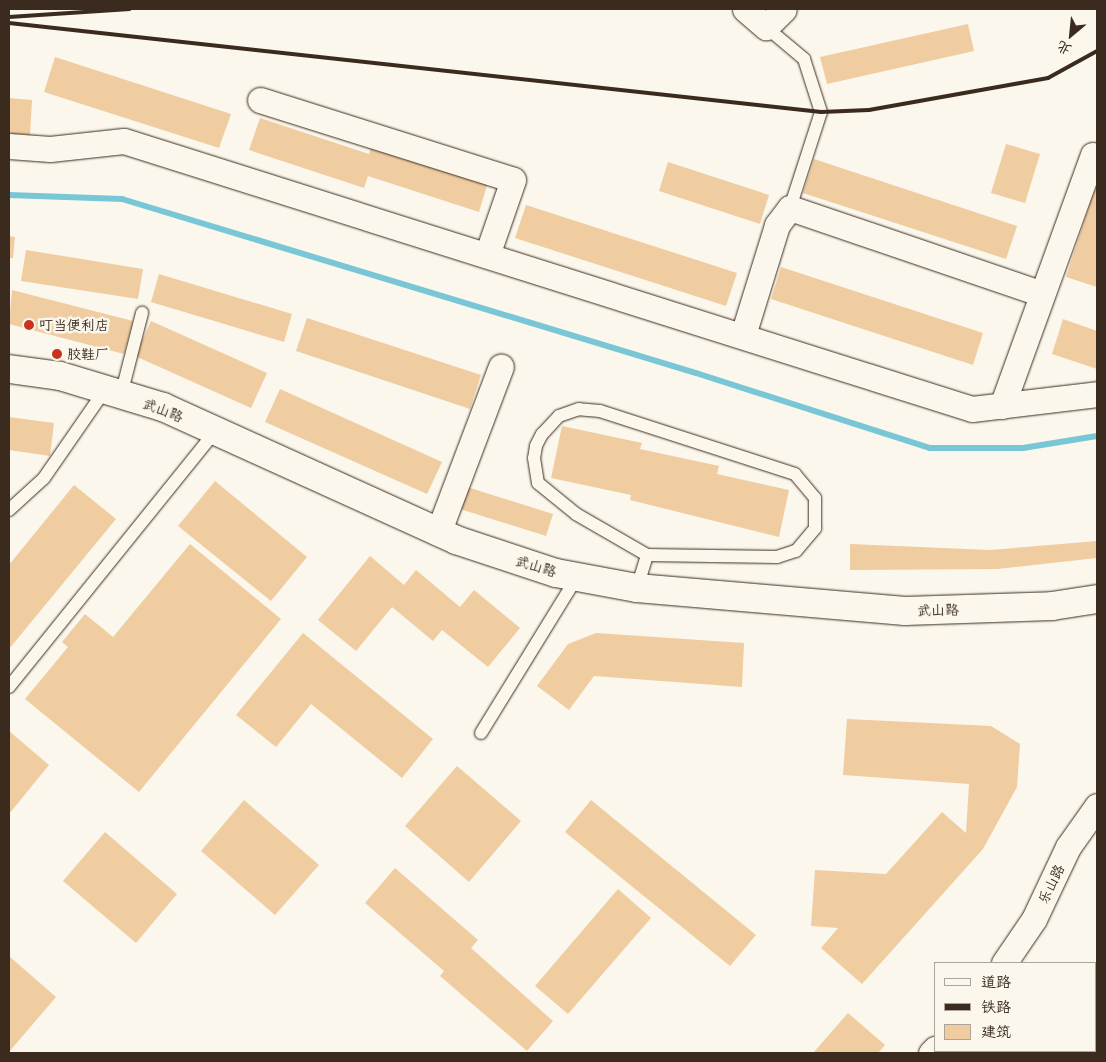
<!DOCTYPE html>
<meta charset="utf-8">
<style>
body{margin:0}
#map{position:relative;width:1106px;height:1062px;overflow:hidden;background:#fbf7ec;font-family:"Patrick Hand","LXGW WenKai TC",sans-serif}
div>[style]{position:absolute}
.stream>*{height:6px;margin:-3px;padding:0 3px;transform-origin:3px;border-radius:3px;background:#79c7d6}
.building>*{inset:0;background:#f0cca1}
.roads{filter:drop-shadow(0 0 1px #3b2a1e) drop-shadow(0 0 1px #3b2a1e)}
.service>*{height:12px;margin:-6px;padding:0 6px;transform-origin:6px;border-radius:6px;background:#fbf7ec}
.minor>*{height:25px;margin:-12.5px;padding:0 12.5px;transform-origin:12.5px;border-radius:12.5px;background:#fbf7ec}
.secondary>*{height:28px;margin:-14px;padding:0 14px;transform-origin:14px;border-radius:14px;background:#fbf7ec}
.rail>*{height:4px;margin:-2px;padding:0 2px;transform-origin:2px;border-radius:2px;background:#3b2a1e}
.dots>*{width:14px;height:14px;translate:-50% -50%;box-sizing:border-box;border:2px solid #fbf7ec;border-radius:50%}
span{translate:-50% -50%;white-space:nowrap;text-align:center;line-height:1.15;-webkit-text-stroke:5px #fbf7ec;paint-order:stroke}
.poi-label{font-size:14px;color:#3b2a1e}
.left{translate:0 -50%;text-align:left}
.street-label{font-size:14px;color:#3b2a1e}
.frame{position:absolute;inset:0;border:10px solid #3b2a1e;pointer-events:none}
.legend{position:absolute;left:934px;top:962px;width:162px;height:90px;box-sizing:border-box;background:#fbf7ec;border:1px solid #aea59a;margin:0;padding:6px 9px;list-style:none;font-size:15px;color:#3b2a1e}
.legend li{display:flex;align-items:center;gap:10px;height:25px}
.legend b{width:25px;border:1px solid #aea59a}
.north{position:absolute;left:1046px;top:10px;width:50px;height:50px;-webkit-text-stroke:4px #fbf7ec;paint-order:stroke;rotate:208deg;font-size:14px;font-weight:700;line-height:20px;text-align:center;color:#3b2a1e}
.north::after{content:'';display:block;margin:auto;width:18px;height:22px;background:#3b2a1e;clip-path:polygon(50% 0,100% 100%,50% 72%,0 100%)}
</style>
<div id="map">
<div class="stream">
<i style="left:9px;top:195px;width:113px;rotate:2deg"></i>
<i style="left:122px;top:199px;width:600px;rotate:16.86deg"></i>
<i style="left:696px;top:373px;width:246px;rotate:17.8deg"></i>
<i style="left:930px;top:448px;width:93px"></i>
<i style="left:1023px;top:448px;width:75px;rotate:-9.2deg"></i>
</div>
<div class="building">
<i style="clip-path:polygon(968px 24px,974px 51px,827px 84px,820px 57px)"></i>
<i style="clip-path:polygon(55px 57px,231px 114px,219px 148px,44px 92px)"></i>
<i style="clip-path:polygon(9px 98px,32px 100px,30px 135px,9px 134px)"></i>
<i style="clip-path:polygon(260px 118px,369px 154px,372px 144px,488px 182px,479px 212px,368px 176px,364px 188px,249px 150px)"></i>
<i style="clip-path:polygon(1006px 144px,1040px 154px,1025px 203px,991px 193px)"></i>
<i style="clip-path:polygon(814px 159px,1017px 226px,1006px 259px,803px 193px)"></i>
<i style="clip-path:polygon(668px 162px,769px 195px,760px 224px,659px 191px)"></i>
<i style="clip-path:polygon(1097px 182px,1097px 287px,1066px 277px)"></i>
<i style="clip-path:polygon(526px 205px,737px 273px,726px 306px,515px 238px)"></i>
<i style="clip-path:polygon(9px 236px,15px 237px,13px 258px,9px 258px)"></i>
<i style="clip-path:polygon(26px 250px,143px 269px,138px 299px,21px 281px)"></i>
<i style="clip-path:polygon(781px 267px,983px 333px,973px 365px,771px 299px)"></i>
<i style="clip-path:polygon(159px 274px,292px 314px,284px 342px,151px 302px)"></i>
<i style="clip-path:polygon(12px 290px,133px 321px,124px 354px,9px 324px)"></i>
<i style="clip-path:polygon(307px 318px,481px 375px,470px 409px,296px 351px)"></i>
<i style="clip-path:polygon(1063px 319px,1097px 331px,1097px 369px,1052px 354px)"></i>
<i style="clip-path:polygon(151px 321px,267px 373px,251px 408px,135px 356px)"></i>
<i style="clip-path:polygon(280px 389px,442px 462px,427px 494px,265px 422px)"></i>
<i style="clip-path:polygon(9px 417px,54px 423px,50px 456px,9px 450px)"></i>
<i style="clip-path:polygon(562px 426px,642px 443px,640px 449px,719px 466px,717px 474px,789px 490px,779px 537px,630px 500px,631px 495px,551px 478px)"></i>
<i style="clip-path:polygon(215px 481px,307px 557px,271px 601px,178px 526px)"></i>
<i style="clip-path:polygon(74px 485px,116px 519px,9px 649px,9px 565px)"></i>
<i style="clip-path:polygon(467px 487px,553px 514px,546px 536px,460px 509px)"></i>
<i style="clip-path:polygon(1097px 541px,1097px 558px,997px 569px,850px 570px,850px 544px,990px 550px)"></i>
<i style="clip-path:polygon(190px 544px,281px 619px,139px 792px,25px 699px,68px 647px,62px 642px,85px 614px,113px 637px)"></i>
<i style="clip-path:polygon(370px 556px,404px 585px,416px 570px,460px 607px,474px 590px,520px 628px,488px 667px,442px 630px,433px 641px,392px 607px,356px 651px,318px 620px)"></i>
<i style="clip-path:polygon(303px 633px,433px 739px,402px 778px,311px 704px,276px 747px,236px 715px)"></i>
<i style="clip-path:polygon(596px 633px,744px 643px,742px 687px,594px 676px,569px 710px,537px 686px,568px 644px)"></i>
<i style="clip-path:polygon(847px 719px,991px 726px,1020px 744px,1017px 787px,983px 849px,862px 984px,821px 948px,838px 928px,811px 926px,815px 870px,886px 874px,942px 812px,966px 833px,969px 784px,843px 775px)"></i>
<i style="clip-path:polygon(9px 731px,49px 765px,9px 814px)"></i>
<i style="clip-path:polygon(457px 766px,521px 821px,469px 882px,405px 826px)"></i>
<i style="clip-path:polygon(244px 800px,319px 865px,275px 915px,201px 851px)"></i>
<i style="clip-path:polygon(591px 800px,756px 935px,730px 966px,565px 832px)"></i>
<i style="clip-path:polygon(105px 832px,177px 894px,136px 943px,63px 881px)"></i>
<i style="clip-path:polygon(395px 868px,478px 940px,471px 948px,553px 1021px,527px 1051px,440px 976px,444px 971px,365px 903px)"></i>
<i style="clip-path:polygon(618px 889px,651px 918px,568px 1014px,535px 986px)"></i>
<i style="clip-path:polygon(9px 956px,56px 997px,9px 1052px)"></i>
<i style="clip-path:polygon(848px 1013px,885px 1045px,878px 1053px,813px 1053px)"></i>
</div>
<div class="roads">
<div class="service">
<i style="left:766px;top:27px;width:50px;rotate:40.1deg"></i>
<i style="left:804px;top:59px;width:56px;rotate:72.2deg"></i>
<i style="left:821px;top:112px;width:101px;rotate:107.9deg"></i>
<i style="left:121px;top:395px;width:85px;rotate:-75.6deg"></i>
<i style="left:9px;top:510px;width:47px;rotate:-42.4deg"></i>
<i style="left:44px;top:478px;width:107px;rotate:-55.3deg"></i>
<i style="left:637px;top:588px;width:34px;rotate:-73deg"></i>
<i style="left:647px;top:555px;width:130px;rotate:0.9deg"></i>
<i style="left:777px;top:557px;width:20px;rotate:-18deg"></i>
<i style="left:796px;top:551px;width:30px;rotate:-50deg"></i>
<i style="left:815px;top:528px;width:30px;rotate:-90deg"></i>
<i style="left:815px;top:498px;width:31px;rotate:-130deg"></i>
<i style="left:795px;top:474px;width:205px;rotate:-162.1deg"></i>
<i style="left:600px;top:411px;width:21px;rotate:-175deg"></i>
<i style="left:579px;top:409px;width:21px;rotate:161deg"></i>
<i style="left:559px;top:416px;width:25px;rotate:133deg"></i>
<i style="left:542px;top:434px;width:13px;rotate:117deg"></i>
<i style="left:536px;top:446px;width:12px;rotate:99deg"></i>
<i style="left:534px;top:458px;width:25px;rotate:81deg"></i>
<i style="left:538px;top:483px;width:49px;rotate:39.2deg"></i>
<i style="left:576px;top:514px;width:82px;rotate:30deg"></i>
<i style="left:9px;top:687px;width:328px;rotate:-51.1deg"></i>
<i style="left:481px;top:733px;width:183px;rotate:-58.4deg"></i>
</div>
<div class="minor">
<i style="left:745px;top:9px;width:28px;rotate:41deg"></i>
<i style="left:766px;top:27px;width:25px;rotate:-45deg"></i>
<i style="left:260px;top:100px;width:265px;rotate:17.5deg"></i>
<i style="left:513px;top:180px;width:79px;rotate:109.1deg"></i>
<i style="left:9px;top:146px;width:41px;rotate:4.2deg"></i>
<i style="left:50px;top:149px;width:74px;rotate:-6.2deg"></i>
<i style="left:124px;top:141px;width:889px;rotate:17.54deg"></i>
<i style="left:972px;top:409px;width:126px;rotate:-6.8deg"></i>
<i style="left:743px;top:335px;width:115px;rotate:-72.8deg"></i>
<i style="left:777px;top:225px;width:21px;rotate:-53deg"></i>
<i style="left:790px;top:208px;width:264px;rotate:18.8deg"></i>
<i style="left:1002px;top:406px;width:267px;rotate:-70.1deg"></i>
<i style="left:438px;top:533px;width:178px;rotate:-69.3deg"></i>
<i style="left:1004px;top:963px;width:53px;rotate:-55.7deg"></i>
<i style="left:1034px;top:919px;width:80px;rotate:-64.7deg"></i>
<i style="left:1068px;top:847px;width:50px;rotate:-54.7deg"></i>
<i style="left:1095px;top:1051px;width:2px;rotate:27deg"></i>
<i style="left:931px;top:1053px;width:6px;rotate:-45deg"></i>
</div>
<div class="secondary">
<i style="left:9px;top:369px;width:51px;rotate:7.8deg"></i>
<i style="left:60px;top:376px;width:108px;rotate:16.8deg"></i>
<i style="left:163px;top:407px;width:322px;rotate:24.4deg"></i>
<i style="left:456px;top:540px;width:105px;rotate:18.3deg"></i>
<i style="left:556px;top:573px;width:82px;rotate:10.5deg"></i>
<i style="left:637px;top:588px;width:269px;rotate:4.9deg"></i>
<i style="left:905px;top:611px;width:147px;rotate:-1.9deg"></i>
<i style="left:1052px;top:606px;width:46px;rotate:-8.8deg"></i>
</div>
</div>
<div class="rail">
<i style="left:9px;top:17px;width:121px;rotate:-3.8deg"></i>
<i style="left:9px;top:23px;width:817px;rotate:6.25deg"></i>
<i style="left:821px;top:112px;width:48px;rotate:-2.4deg"></i>
<i style="left:869px;top:110px;width:182px;rotate:-10.1deg"></i>
<i style="left:1048px;top:78px;width:56px;rotate:-28.9deg"></i>
</div>
<div class="dots">
<i style="left:29px;top:325px;background:#c8321e"></i>
<i style="left:57px;top:354px;background:#c8321e"></i>
</div>
<div class="poi-label">
<span class="left" style="left:39px;top:325px">叮当便利店</span>
<span class="left" style="left:67px;top:354px">胶鞋厂</span>
</div>
<div class="street-label">
<span style="left:163px;top:410px;rotate:21deg">武山路</span>
<span style="left:536px;top:566px;rotate:17deg">武山路</span>
<span style="left:938px;top:610px;rotate:-1deg">武山路</span>
<span style="left:1051px;top:884px;rotate:-64deg">乐山路</span>
</div>
<div class="frame"></div>
<ul class="legend">
<li><b style="height:6px;background:#fbf7ec"></b>道路</li>
<li><b style="height:6px;background:#3b2a1e"></b>铁路</li>
<li><b style="height:14px;background:#f0cca1"></b>建筑</li>
</ul>
<div class="north">北</div>
</div>
